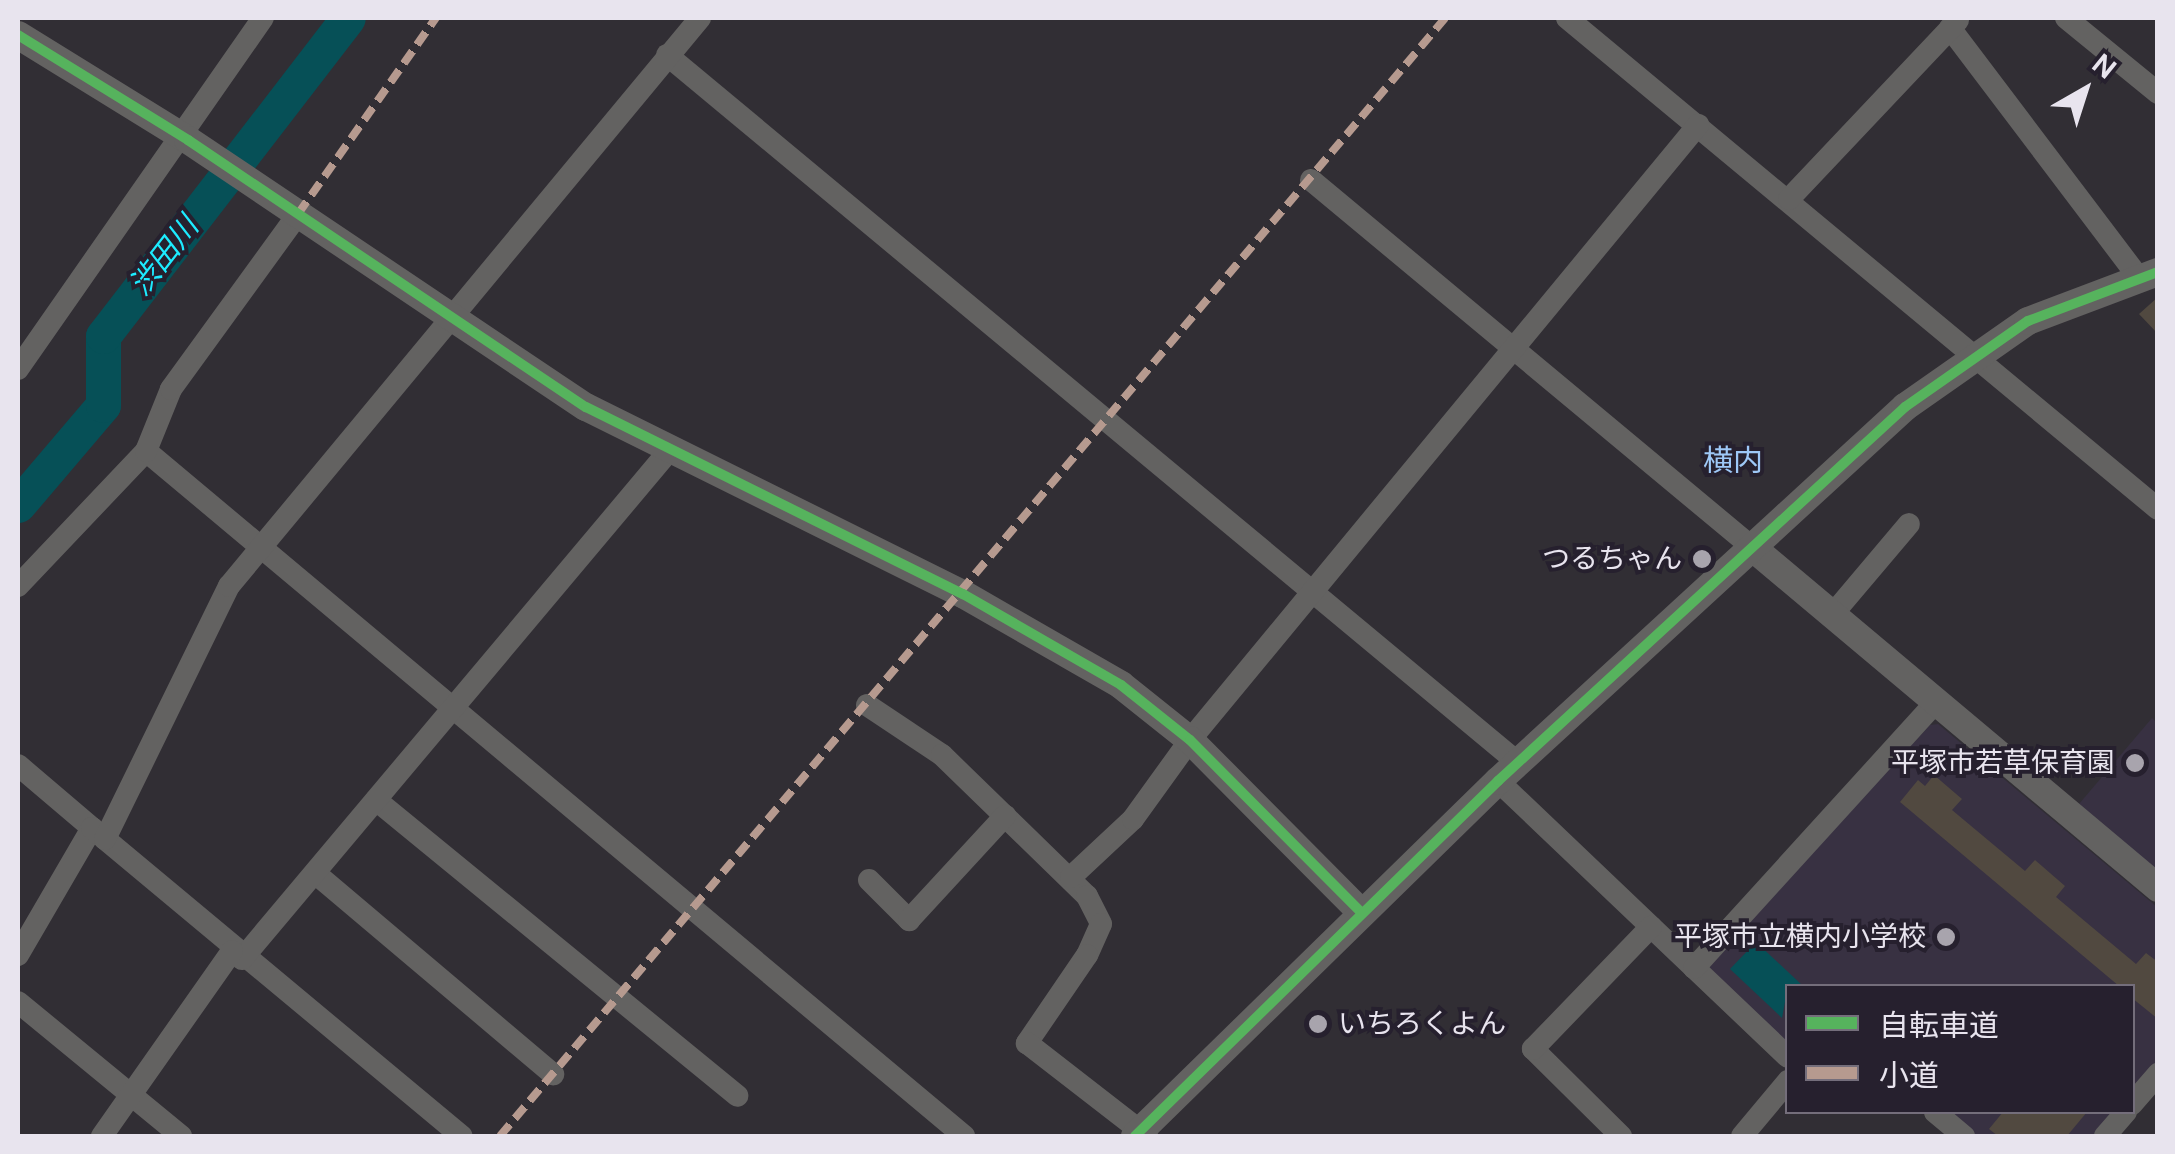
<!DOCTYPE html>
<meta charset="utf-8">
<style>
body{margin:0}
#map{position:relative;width:2175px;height:1154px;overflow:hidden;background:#312e34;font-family:"DM Sans","Noto Sans JP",sans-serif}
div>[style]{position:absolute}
.built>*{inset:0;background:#383142}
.water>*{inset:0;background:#065057}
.river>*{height:35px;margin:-17.5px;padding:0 17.5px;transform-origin:17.5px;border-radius:17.5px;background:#065057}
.building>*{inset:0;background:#514940}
.minor>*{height:22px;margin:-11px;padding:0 11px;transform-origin:11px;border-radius:11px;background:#636261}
.tertiary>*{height:28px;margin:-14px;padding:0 14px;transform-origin:14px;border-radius:14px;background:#636261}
.quiet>*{height:8px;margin-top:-4px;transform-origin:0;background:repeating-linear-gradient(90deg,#b69a8f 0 15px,transparent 0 23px)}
.cycleway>*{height:10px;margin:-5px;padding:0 5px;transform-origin:5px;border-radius:5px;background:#56b35d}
.dots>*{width:28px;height:28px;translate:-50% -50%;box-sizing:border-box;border:5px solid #26202e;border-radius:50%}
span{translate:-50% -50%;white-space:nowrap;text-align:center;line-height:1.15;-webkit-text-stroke:8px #26202e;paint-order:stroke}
.poi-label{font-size:28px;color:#e8e4ee}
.right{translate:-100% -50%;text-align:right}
.left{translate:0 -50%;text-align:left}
.water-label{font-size:30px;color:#1debff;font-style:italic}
.neighbourhood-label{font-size:30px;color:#9ec8f7}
.frame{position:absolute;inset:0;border:20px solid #e8e4ee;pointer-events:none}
.legend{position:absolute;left:1785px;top:984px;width:350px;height:130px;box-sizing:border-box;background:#26202e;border:2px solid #746e7b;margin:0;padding:12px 18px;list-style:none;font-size:30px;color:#e8e4ee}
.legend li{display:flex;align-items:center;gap:20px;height:50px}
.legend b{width:50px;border:2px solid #746e7b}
.north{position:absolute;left:2035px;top:40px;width:100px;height:100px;-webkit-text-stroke:8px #26202e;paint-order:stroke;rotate:39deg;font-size:28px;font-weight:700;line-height:40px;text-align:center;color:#e8e4ee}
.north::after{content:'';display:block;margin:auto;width:35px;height:45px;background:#e8e4ee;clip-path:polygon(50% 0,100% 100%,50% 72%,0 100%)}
</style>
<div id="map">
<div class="built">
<i style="clip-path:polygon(2152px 718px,2157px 723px,2157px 870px,2079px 804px)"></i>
<i style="clip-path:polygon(1938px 724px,2157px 907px,2157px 1061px,2133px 1091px,2132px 986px,1788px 986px,1787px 1050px,1708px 966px,1930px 725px)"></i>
<i style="clip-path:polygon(1940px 1112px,2115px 1112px,2095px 1136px,1970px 1136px)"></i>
</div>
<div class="water">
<i style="clip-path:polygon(1756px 942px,1803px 986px,1788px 986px,1782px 1018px,1730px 969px)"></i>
</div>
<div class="river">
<i style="left:18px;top:505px;width:131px;rotate:-49.6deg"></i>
<i style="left:103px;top:405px;width:69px;rotate:-90deg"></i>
<i style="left:103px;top:336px;width:401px;rotate:-52.4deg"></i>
</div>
<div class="building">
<i style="clip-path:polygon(2158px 297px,2158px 334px,2139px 314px)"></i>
<i style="clip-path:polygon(1934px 775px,1962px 799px,1952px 810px,2025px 871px,2035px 860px,2065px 886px,2056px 897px,2136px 964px,2146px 953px,2158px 962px,2158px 1019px,2132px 998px,2132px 986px,2119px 986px,1900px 802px,1918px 780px,1925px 786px)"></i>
<i style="clip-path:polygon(2003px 1112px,2087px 1112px,2067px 1136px,1998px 1136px,1989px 1129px)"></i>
</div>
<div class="minor">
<i style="left:1567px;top:18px;width:768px;rotate:39.72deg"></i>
<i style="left:2066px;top:18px;width:119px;rotate:39.2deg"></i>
<i style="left:1950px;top:28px;width:313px;rotate:52.9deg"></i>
<i style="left:667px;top:55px;width:1106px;rotate:39.75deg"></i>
<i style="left:1311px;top:180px;width:575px;rotate:39.78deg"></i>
<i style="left:1789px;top:199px;width:246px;rotate:-46.6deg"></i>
<i style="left:18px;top:369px;width:428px;rotate:-55.1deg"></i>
<i style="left:146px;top:451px;width:1067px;rotate:39.94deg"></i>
<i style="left:18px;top:586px;width:186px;rotate:-46.5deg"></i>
<i style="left:146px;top:451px;width:67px;rotate:-68deg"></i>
<i style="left:171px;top:389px;width:216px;rotate:-54deg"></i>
<i style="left:1832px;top:615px;width:119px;rotate:-49.8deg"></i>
<i style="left:867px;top:705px;width:90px;rotate:33.7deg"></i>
<i style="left:942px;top:755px;width:202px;rotate:44.2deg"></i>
<i style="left:1087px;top:896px;width:31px;rotate:63deg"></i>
<i style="left:1101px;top:924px;width:34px;rotate:114deg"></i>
<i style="left:1087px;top:955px;width:107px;rotate:124.3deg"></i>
<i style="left:1027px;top:1043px;width:152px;rotate:37.8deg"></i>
<i style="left:18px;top:765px;width:97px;rotate:40.4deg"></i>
<i style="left:1498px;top:781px;width:400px;rotate:43.6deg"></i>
<i style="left:376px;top:800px;width:467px;rotate:39.3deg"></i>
<i style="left:105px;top:839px;width:464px;rotate:39.8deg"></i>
<i style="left:315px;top:873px;width:312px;rotate:40.2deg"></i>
<i style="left:1071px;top:877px;width:85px;rotate:-43.1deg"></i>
<i style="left:1133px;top:819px;width:97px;rotate:-54.2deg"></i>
<i style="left:1190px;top:740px;width:798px;rotate:-50.44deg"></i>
<i style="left:869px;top:880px;width:57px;rotate:45deg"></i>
<i style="left:909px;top:920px;width:142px;rotate:-47.3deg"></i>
<i style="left:18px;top:955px;width:147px;rotate:-59.8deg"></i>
<i style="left:92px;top:828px;width:17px;rotate:40deg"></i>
<i style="left:105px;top:839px;width:282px;rotate:-63.9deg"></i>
<i style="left:229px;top:586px;width:738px;rotate:-50.33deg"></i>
<i style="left:242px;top:959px;width:662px;rotate:-49.96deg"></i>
<i style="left:1694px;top:968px;width:358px;rotate:-47.7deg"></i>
<i style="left:18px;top:1002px;width:211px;rotate:39.4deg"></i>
<i style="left:2132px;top:1104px;width:40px;rotate:-49deg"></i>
<i style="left:1935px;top:1112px;width:38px;rotate:40deg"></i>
<i style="left:102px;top:1136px;width:226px;rotate:-54.9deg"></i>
<i style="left:1621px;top:1136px;width:124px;rotate:-135.3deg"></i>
<i style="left:1533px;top:1049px;width:170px;rotate:-46deg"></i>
<i style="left:1742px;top:1136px;width:72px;rotate:-50.1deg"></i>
<i style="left:2105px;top:1136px;width:32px;rotate:-49deg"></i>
</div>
<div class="tertiary">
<i style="left:18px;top:35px;width:200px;rotate:31.7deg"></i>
<i style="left:188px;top:140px;width:479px;rotate:33.9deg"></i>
<i style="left:586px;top:407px;width:421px;rotate:26.4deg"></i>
<i style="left:963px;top:594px;width:182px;rotate:29.9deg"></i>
<i style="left:1121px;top:685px;width:88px;rotate:38.6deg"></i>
<i style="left:1190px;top:740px;width:241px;rotate:45.2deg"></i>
<i style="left:1753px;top:548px;width:529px;rotate:40.01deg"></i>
<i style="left:1135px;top:1136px;width:508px;rotate:-44.36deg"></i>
<i style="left:1498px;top:781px;width:553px;rotate:-42.58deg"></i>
<i style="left:1905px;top:407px;width:150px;rotate:-35deg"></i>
<i style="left:2028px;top:321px;width:139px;rotate:-20.7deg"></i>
</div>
<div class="quiet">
<i style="left:298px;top:214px;width:240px;rotate:-54.9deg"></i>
<i style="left:500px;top:1136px;width:1464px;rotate:-49.79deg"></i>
</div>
<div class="cycleway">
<i style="left:18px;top:35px;width:200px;rotate:31.7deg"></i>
<i style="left:188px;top:140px;width:479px;rotate:33.9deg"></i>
<i style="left:586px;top:407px;width:421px;rotate:26.4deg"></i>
<i style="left:963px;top:594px;width:182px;rotate:29.9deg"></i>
<i style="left:1121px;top:685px;width:88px;rotate:38.6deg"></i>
<i style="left:1190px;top:740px;width:241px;rotate:45.2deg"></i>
<i style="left:1135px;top:1136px;width:508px;rotate:-44.36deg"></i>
<i style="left:1498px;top:781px;width:553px;rotate:-42.58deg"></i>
<i style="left:1905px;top:407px;width:150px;rotate:-35deg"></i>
<i style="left:2028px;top:321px;width:139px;rotate:-20.7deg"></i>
</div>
<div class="dots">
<i style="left:1702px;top:559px;background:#a8a4ad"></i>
<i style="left:2135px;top:763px;background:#a8a4ad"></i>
<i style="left:1946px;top:937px;background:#a8a4ad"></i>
<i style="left:1318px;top:1024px;background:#a8a4ad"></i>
</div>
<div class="poi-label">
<span class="right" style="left:1682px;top:559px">つるちゃん</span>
<span class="right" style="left:2115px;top:763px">平塚市若草保育園</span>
<span class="right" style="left:1926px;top:937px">平塚市立横内小学校</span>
<span class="left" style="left:1338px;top:1024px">いちろくよん</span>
</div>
<div class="water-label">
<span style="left:164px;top:256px;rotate:-52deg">渋田川</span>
</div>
<div class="neighbourhood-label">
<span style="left:1733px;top:461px">横内</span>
</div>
<div class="frame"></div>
<ul class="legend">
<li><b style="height:12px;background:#56b35d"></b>自転車道</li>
<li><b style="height:12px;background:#b69a8f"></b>小道</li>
</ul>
<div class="north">N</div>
</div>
